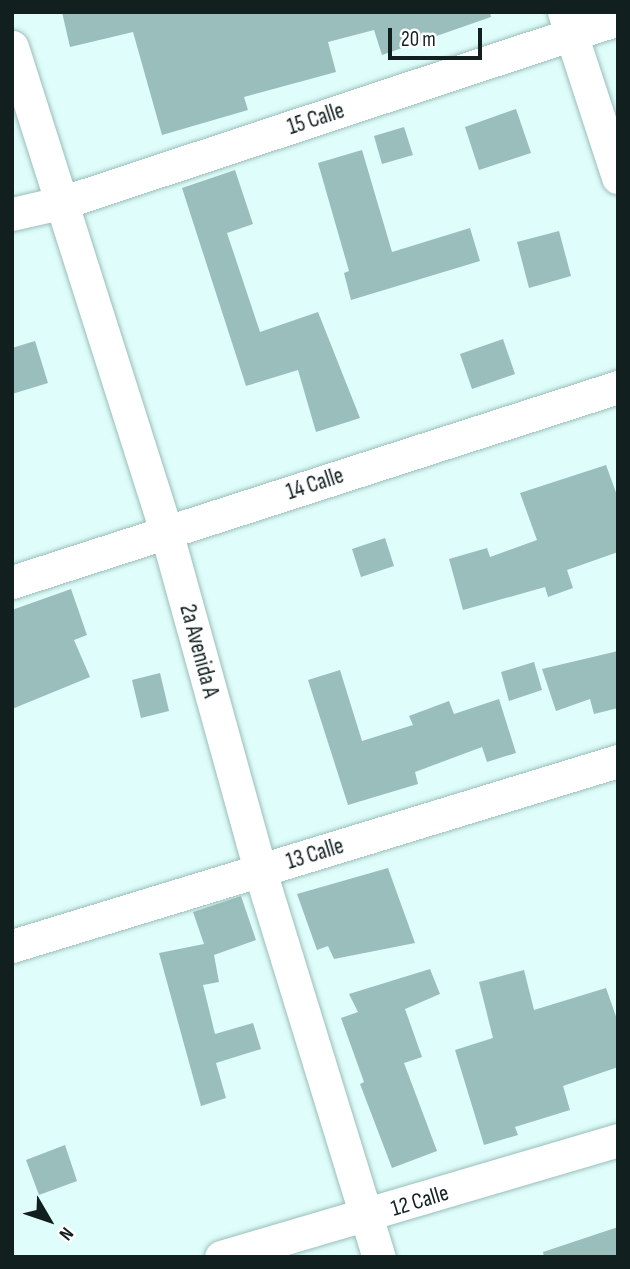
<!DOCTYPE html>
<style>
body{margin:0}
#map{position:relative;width:630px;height:1269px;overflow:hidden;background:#dffdfa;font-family:"Sofia Sans Condensed",sans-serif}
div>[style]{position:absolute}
.building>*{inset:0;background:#99bebb}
.roads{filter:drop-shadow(0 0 2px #99beba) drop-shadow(0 0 2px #99beba)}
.minor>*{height:33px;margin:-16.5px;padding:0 16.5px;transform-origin:16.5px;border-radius:16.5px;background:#fff}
span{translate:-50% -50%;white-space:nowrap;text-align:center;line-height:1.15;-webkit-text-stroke:5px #fff;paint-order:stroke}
.street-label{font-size:23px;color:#111f1e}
.frame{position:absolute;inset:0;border:14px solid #111f1e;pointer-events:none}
.north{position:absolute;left:14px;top:1185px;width:70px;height:70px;-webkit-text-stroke:5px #fff;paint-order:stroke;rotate:129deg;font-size:19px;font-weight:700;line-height:28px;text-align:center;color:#111f1e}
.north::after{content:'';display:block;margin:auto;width:24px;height:32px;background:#111f1e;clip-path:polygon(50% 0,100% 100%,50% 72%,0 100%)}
.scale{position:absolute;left:388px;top:28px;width:94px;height:32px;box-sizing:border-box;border:4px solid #111f1e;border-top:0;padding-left:9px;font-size:21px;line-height:24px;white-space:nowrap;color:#111f1e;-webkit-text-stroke:5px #fff;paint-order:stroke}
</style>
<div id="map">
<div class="building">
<i style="clip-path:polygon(62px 12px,490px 12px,491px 17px,382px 55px,374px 30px,328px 42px,336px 72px,244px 97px,248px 110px,162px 135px,133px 32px,70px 47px)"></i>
<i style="clip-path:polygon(516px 109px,531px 153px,479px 170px,465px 127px)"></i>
<i style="clip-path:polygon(404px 127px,413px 155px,382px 164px,374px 136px)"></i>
<i style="clip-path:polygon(362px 150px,392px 252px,470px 228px,480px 261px,351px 300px,344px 273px,349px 271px,318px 163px)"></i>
<i style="clip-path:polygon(235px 170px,253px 224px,227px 233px,260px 332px,318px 312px,360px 418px,316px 432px,298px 370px,246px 386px,182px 188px)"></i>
<i style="clip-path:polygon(559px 231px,571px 276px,529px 288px,517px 242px)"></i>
<i style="clip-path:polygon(503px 339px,515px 374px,472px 389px,460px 354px)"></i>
<i style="clip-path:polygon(35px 341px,48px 383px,12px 394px,12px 348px)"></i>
<i style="clip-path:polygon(606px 465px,618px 498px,618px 552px,567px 570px,573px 588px,548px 597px,545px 587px,463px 610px,449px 559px,487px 548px,490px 557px,537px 540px,520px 493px)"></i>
<i style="clip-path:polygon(385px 538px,394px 566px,361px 577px,352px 549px)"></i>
<i style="clip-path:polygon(71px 589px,87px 635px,74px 640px,90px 677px,12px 709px,12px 610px)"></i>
<i style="clip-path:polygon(618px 651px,618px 708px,594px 714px,590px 699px,556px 711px,542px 669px)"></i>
<i style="clip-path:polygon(534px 662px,542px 690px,509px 701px,501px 672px)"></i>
<i style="clip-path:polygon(340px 670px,362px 741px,413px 725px,409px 716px,449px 701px,454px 714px,499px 699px,516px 753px,487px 762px,482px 747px,415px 772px,418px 784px,348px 805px,308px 680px)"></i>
<i style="clip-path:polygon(160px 673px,169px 711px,141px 718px,132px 680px)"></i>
<i style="clip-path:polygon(388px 868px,415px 943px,334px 959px,328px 946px,317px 950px,297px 894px)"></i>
<i style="clip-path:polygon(241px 896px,256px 940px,214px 955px,219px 982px,203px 985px,215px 1034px,253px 1023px,261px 1049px,216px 1063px,226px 1098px,201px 1106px,159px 953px,204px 944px,193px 912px)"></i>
<i style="clip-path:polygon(430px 969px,440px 994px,405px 1009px,422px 1057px,404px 1063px,437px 1151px,392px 1168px,360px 1084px,364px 1082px,341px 1018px,358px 1012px,349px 994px)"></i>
<i style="clip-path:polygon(524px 970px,534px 1010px,606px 988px,618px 1022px,618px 1067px,563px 1086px,570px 1110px,515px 1127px,518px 1135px,484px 1145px,455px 1050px,493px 1038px,479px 982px)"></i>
<i style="clip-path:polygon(65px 1145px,77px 1181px,39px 1195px,26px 1160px)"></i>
<i style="clip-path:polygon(618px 1227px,618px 1257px,544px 1257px,543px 1252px)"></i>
</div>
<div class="roads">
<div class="minor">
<i style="left:564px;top:12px;width:174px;rotate:71.9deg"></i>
<i style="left:12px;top:47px;width:508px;rotate:72.35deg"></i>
<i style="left:166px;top:531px;width:353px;rotate:74.5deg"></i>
<i style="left:260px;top:871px;width:404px;rotate:72.9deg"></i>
<i style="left:12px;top:214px;width:53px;rotate:-13deg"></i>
<i style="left:64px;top:202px;width:583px;rotate:-18.28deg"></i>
<i style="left:12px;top:582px;width:637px;rotate:-17.84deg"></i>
<i style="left:12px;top:946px;width:634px;rotate:-16.98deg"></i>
<i style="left:221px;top:1257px;width:414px;rotate:-16.4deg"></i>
</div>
</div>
<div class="street-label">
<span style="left:316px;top:119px;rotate:-18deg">15 Calle</span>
<span style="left:315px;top:484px;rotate:-18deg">14 Calle</span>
<span style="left:199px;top:651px;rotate:75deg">2a Avenida A</span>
<span style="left:315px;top:854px;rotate:-17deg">13 Calle</span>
<span style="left:420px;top:1201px;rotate:-17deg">12 Calle</span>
</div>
<div class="frame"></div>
<div class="north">N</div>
<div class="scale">20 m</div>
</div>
